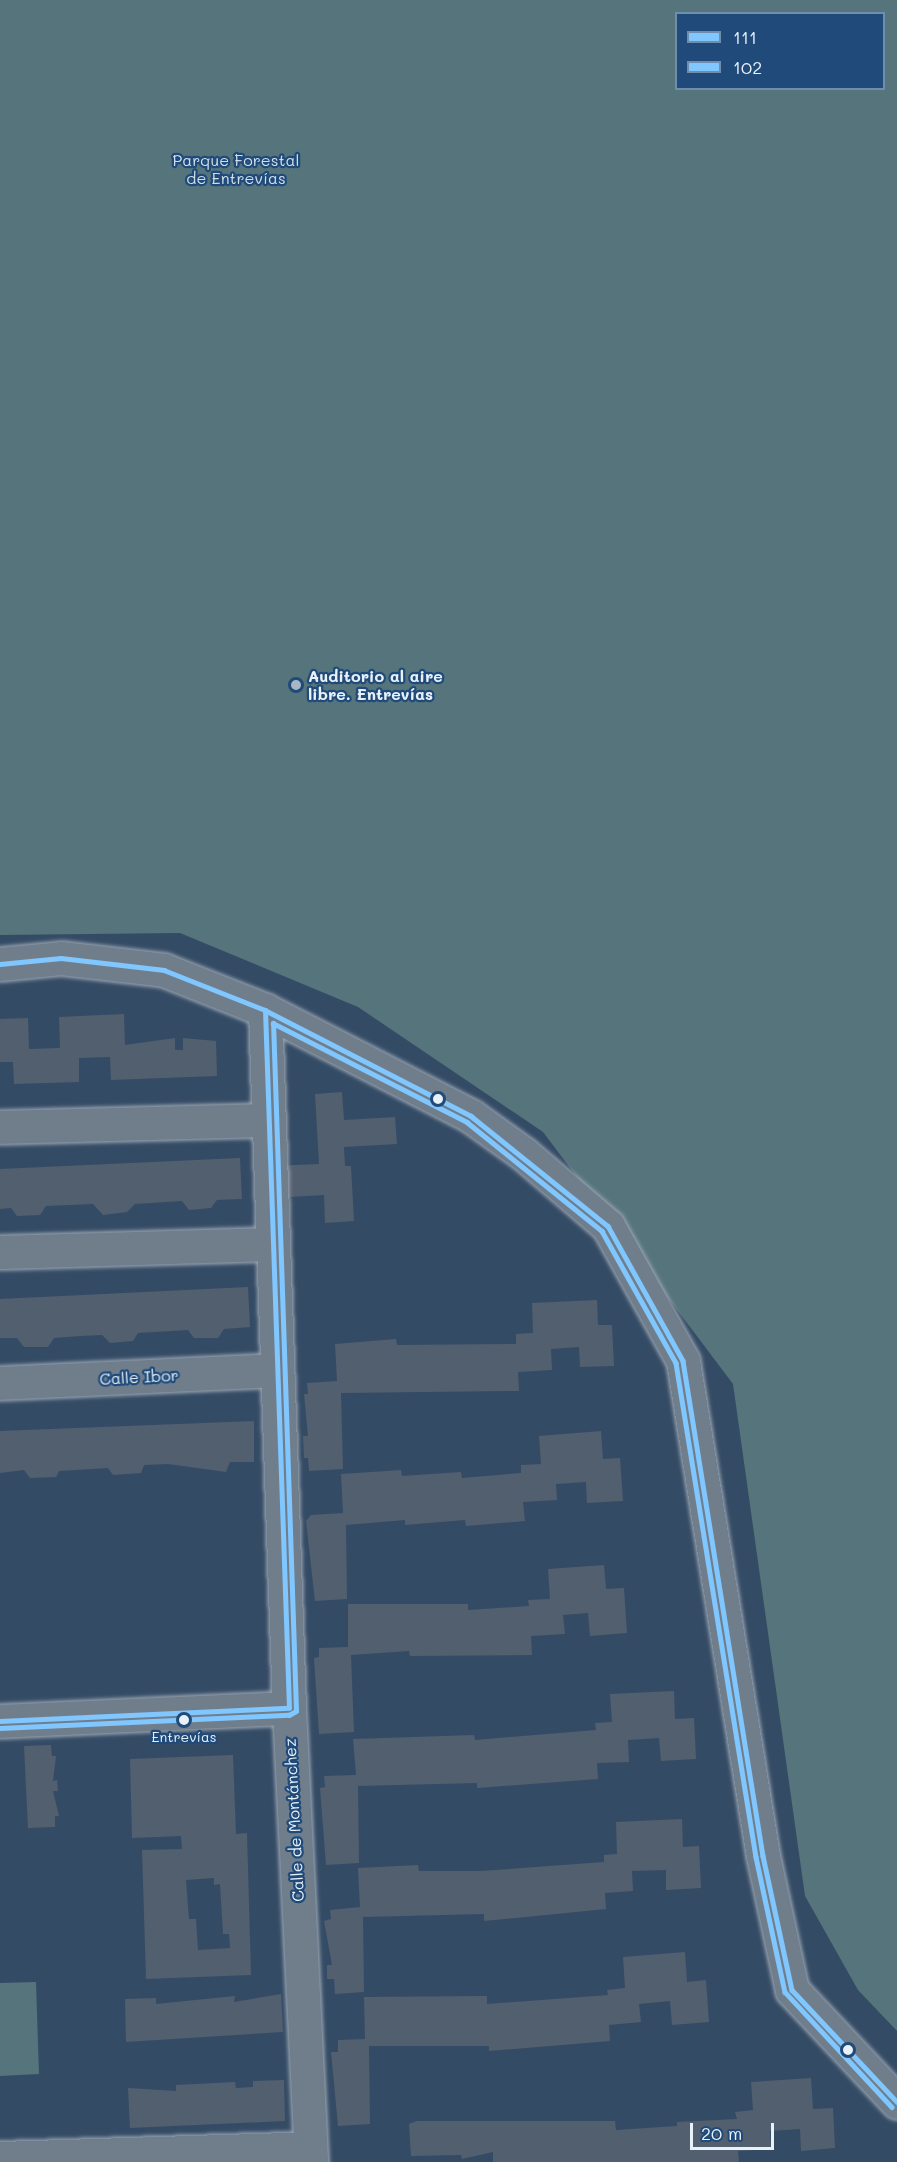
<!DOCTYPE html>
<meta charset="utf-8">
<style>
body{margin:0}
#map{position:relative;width:897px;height:2162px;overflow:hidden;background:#344b65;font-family:Mali,sans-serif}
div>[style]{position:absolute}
.green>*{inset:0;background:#55747b}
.building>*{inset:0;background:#525f6f}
.roads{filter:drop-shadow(0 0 2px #9aa6b3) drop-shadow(0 0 2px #9aa6b3)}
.minor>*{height:33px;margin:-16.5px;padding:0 16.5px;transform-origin:16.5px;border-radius:16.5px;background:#707e8c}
.bus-1>*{height:4.5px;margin:-2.25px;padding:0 2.25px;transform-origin:2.25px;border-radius:2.25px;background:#80c6ff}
.bus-2>*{height:4.5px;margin:-2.25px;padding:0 2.25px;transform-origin:2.25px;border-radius:2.25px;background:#80c6ff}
.dots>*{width:16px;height:16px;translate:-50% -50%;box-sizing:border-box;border:3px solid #1f4a7a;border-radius:50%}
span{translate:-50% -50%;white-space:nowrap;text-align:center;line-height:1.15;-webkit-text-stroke:4.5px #1f4a7a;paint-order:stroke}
.bus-label{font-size:14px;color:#e8f1f8}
.park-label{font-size:16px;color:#d3dfe6}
.poi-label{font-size:16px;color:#e8f1f8;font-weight:700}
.left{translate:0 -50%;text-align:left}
.street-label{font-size:16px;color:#e8f1f8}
.legend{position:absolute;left:675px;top:12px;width:210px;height:78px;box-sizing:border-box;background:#1f4a7a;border:2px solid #6f8dac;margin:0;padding:8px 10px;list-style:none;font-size:18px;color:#e8f1f8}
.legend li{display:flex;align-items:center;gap:12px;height:30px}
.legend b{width:30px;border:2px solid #6f8dac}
.scale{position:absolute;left:690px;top:2123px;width:84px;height:27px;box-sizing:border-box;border:3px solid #e8f1f8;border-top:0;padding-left:8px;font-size:18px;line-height:21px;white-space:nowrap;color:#e8f1f8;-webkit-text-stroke:4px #1f4a7a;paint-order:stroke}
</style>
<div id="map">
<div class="green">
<i style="clip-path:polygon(evenodd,0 0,897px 0,897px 2031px,858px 1990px,805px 1896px,733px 1384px,543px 1132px,358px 1007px,180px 933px,0 935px,0 0,676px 14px,884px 14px,884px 88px,676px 88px,676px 14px)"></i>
<i style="clip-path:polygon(36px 1982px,39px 2074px,0 2076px,0 1983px)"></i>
</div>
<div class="building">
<i style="clip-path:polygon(124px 1014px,125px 1045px,175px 1038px,175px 1050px,183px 1050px,183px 1038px,216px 1041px,217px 1076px,111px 1080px,110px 1057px,79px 1058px,79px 1082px,14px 1084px,13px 1062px,0 1062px,0 1019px,28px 1018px,29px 1049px,60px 1048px,59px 1017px)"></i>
<i style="clip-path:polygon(342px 1092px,344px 1120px,395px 1117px,397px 1144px,344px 1147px,345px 1166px,351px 1166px,354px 1221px,325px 1223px,324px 1195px,273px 1198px,272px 1166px,319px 1164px,315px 1094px)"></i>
<i style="clip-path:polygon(240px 1158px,242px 1199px,217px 1200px,211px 1208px,189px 1210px,182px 1201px,135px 1204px,127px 1212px,103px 1215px,93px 1204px,46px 1206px,40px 1215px,17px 1216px,11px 1208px,0 1209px,0 1169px)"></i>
<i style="clip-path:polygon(248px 1287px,250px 1327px,224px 1329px,218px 1338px,194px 1338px,188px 1330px,138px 1333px,133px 1341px,110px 1343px,102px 1335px,80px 1336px,54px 1338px,48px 1347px,24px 1347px,17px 1338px,0 1338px,0 1299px)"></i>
<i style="clip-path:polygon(597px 1300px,598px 1325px,612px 1325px,614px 1366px,580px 1367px,579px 1347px,551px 1349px,552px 1370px,518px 1372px,519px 1391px,341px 1393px,343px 1469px,309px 1471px,308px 1458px,304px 1458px,303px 1436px,308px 1436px,304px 1394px,308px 1394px,307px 1383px,337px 1381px,335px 1344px,396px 1339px,397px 1345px,516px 1344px,516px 1334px,533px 1333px,532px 1303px)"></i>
<i style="clip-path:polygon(254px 1421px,254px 1462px,230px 1462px,226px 1472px,168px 1464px,144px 1465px,141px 1473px,113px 1475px,108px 1468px,59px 1471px,56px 1477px,30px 1478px,24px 1470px,0 1473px,0 1431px)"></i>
<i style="clip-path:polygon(601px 1431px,603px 1459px,620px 1458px,623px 1501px,587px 1503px,586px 1482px,556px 1484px,557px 1500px,523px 1502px,525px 1521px,466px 1526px,465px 1520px,405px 1525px,405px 1520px,346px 1525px,347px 1599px,315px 1601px,306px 1521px,311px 1515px,343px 1513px,341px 1474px,401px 1470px,402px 1476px,461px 1472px,462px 1478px,521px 1473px,521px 1465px,541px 1464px,539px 1436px)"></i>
<i style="clip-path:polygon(604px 1565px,606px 1589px,624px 1588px,627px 1633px,590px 1636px,588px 1613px,563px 1615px,565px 1634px,531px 1636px,532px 1655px,410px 1656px,409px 1651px,351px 1655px,354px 1732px,319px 1734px,314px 1658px,319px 1657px,319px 1648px,348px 1647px,348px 1604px,468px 1604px,468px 1610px,529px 1606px,528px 1600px,550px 1599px,548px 1569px)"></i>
<i style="clip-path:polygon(674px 1691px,675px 1719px,694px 1718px,696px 1759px,661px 1761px,659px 1738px,628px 1740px,629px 1762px,597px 1763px,598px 1779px,477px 1788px,477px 1783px,358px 1786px,359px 1863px,326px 1865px,320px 1788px,325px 1787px,324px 1776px,356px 1775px,353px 1739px,474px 1735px,475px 1740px,596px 1730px,595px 1723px,612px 1722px,610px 1694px)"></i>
<i style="clip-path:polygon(51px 1745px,52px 1756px,56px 1756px,53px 1781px,57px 1780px,58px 1791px,53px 1791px,59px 1816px,55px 1816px,55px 1827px,28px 1828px,24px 1746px)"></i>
<i style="clip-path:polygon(evenodd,233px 1755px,236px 1834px,247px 1833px,251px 1975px,146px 1979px,142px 1850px,182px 1849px,181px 1836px,132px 1838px,130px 1759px,233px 1755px,214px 1878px,214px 1885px,220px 1884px,223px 1934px,229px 1934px,230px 1948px,198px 1950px,196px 1919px,189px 1919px,186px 1880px,214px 1878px)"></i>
<i style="clip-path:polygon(682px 1819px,683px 1847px,699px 1846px,701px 1888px,666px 1890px,666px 1870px,632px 1871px,633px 1891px,605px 1893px,606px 1909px,484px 1921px,484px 1914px,363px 1917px,364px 1992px,335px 1994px,334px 1979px,327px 1979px,327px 1965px,332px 1965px,324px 1921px,331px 1919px,330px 1910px,360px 1907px,358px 1868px,418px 1865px,419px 1871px,481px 1871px,604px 1862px,604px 1855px,617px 1854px,616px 1822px)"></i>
<i style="clip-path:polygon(685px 1952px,687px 1982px,706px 1980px,709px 2022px,672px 2025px,670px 2001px,639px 2004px,641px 2022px,609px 2025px,610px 2041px,489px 2051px,489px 2046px,369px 2046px,370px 2124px,338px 2126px,331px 2052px,338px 2052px,338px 2040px,365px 2039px,364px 1997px,487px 1996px,487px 2004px,608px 1995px,607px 1990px,625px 1988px,623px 1957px)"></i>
<i style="clip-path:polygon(281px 1994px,283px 2032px,126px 2042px,125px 1999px,156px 1998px,156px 2004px,235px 1996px,234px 2002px)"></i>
<i style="clip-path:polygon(811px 2078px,813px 2109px,833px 2108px,835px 2148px,801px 2151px,800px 2129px,770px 2131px,771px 2149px,738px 2151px,739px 2162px,493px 2162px,493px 2152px,462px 2159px,461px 2155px,411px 2156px,409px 2124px,417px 2121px,615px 2121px,616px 2130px,677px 2126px,677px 2122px,737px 2119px,735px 2112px,753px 2110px,751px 2082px)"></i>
<i style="clip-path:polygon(284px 2080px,285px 2121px,130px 2128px,128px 2088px,176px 2091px,176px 2085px,235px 2082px,236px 2088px,253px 2087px,253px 2081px)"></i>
</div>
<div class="roads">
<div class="minor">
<i style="left:0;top:964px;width:61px;rotate:-5.6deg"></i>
<i style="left:61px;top:958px;width:104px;rotate:6.6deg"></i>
<i style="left:164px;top:970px;width:109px;rotate:21.6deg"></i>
<i style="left:265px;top:1010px;width:232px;rotate:27.2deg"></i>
<i style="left:471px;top:1116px;width:65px;rotate:35.6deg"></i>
<i style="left:524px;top:1154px;width:111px;rotate:40.6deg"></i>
<i style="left:608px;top:1226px;width:154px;rotate:60.9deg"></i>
<i style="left:683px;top:1361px;width:501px;rotate:80.82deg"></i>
<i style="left:763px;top:1856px;width:137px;rotate:77.8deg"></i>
<i style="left:792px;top:1990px;width:154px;rotate:46.8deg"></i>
<i style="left:265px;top:1010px;width:698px;rotate:88.03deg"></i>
<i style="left:289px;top:1708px;width:455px;rotate:87.2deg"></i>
<i style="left:0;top:1127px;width:269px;rotate:-1.5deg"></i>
<i style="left:0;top:1252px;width:273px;rotate:-1.7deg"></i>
<i style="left:0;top:1383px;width:277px;rotate:-2.7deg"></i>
<i style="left:0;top:1721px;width:289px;rotate:-2.6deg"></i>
<i style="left:0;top:2158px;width:310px;rotate:-1.8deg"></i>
</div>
</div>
<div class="bus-1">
<i style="left:0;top:964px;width:61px;rotate:-5.6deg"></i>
<i style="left:61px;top:958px;width:104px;rotate:6.6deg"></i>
<i style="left:164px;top:970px;width:109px;rotate:21.6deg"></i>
<i style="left:265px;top:1010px;width:232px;rotate:27.2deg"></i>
<i style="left:471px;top:1116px;width:176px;rotate:38.8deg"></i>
<i style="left:608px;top:1226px;width:154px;rotate:60.9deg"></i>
<i style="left:683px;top:1361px;width:501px;rotate:80.82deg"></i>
<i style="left:763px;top:1856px;width:137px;rotate:77.8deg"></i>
<i style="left:792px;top:1990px;width:154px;rotate:46.8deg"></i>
<i style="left:0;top:1721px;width:289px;rotate:-2.6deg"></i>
<i style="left:289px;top:1708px;width:698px;rotate:-91.97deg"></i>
</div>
<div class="bus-2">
<i style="left:0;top:1728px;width:289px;rotate:-2.6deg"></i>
<i style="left:289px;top:1715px;width:8px;rotate:-30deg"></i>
<i style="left:296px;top:1711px;width:688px;rotate:-91.91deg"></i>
<i style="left:273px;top:1023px;width:218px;rotate:27deg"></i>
<i style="left:467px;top:1122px;width:174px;rotate:38.9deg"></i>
<i style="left:602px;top:1231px;width:151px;rotate:60.7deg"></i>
<i style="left:676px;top:1363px;width:500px;rotate:80.8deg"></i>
<i style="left:756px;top:1857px;width:138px;rotate:77.9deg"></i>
<i style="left:785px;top:1992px;width:157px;rotate:47.1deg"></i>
</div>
<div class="dots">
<i style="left:296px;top:685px;background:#a9b7c5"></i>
<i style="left:438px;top:1099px;background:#e8f1f8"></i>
<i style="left:184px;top:1720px;background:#e8f1f8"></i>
<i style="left:848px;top:2050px;background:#e8f1f8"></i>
</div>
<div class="bus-label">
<span style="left:184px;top:1737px">Entrevías</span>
</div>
<div class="park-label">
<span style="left:236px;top:169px">Parque Forestal<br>de Entrevías</span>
</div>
<div class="poi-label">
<span class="left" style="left:308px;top:685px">Auditorio al aire<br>libre. Entrevías</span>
</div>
<div class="street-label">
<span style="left:139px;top:1377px;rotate:-3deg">Calle Ibor</span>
<span style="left:294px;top:1820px;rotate:-93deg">Calle de Montánchez</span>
</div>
<ul class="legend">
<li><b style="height:8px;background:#80c6ff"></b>111</li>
<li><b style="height:8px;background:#80c6ff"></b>102</li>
</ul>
<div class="scale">20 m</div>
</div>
